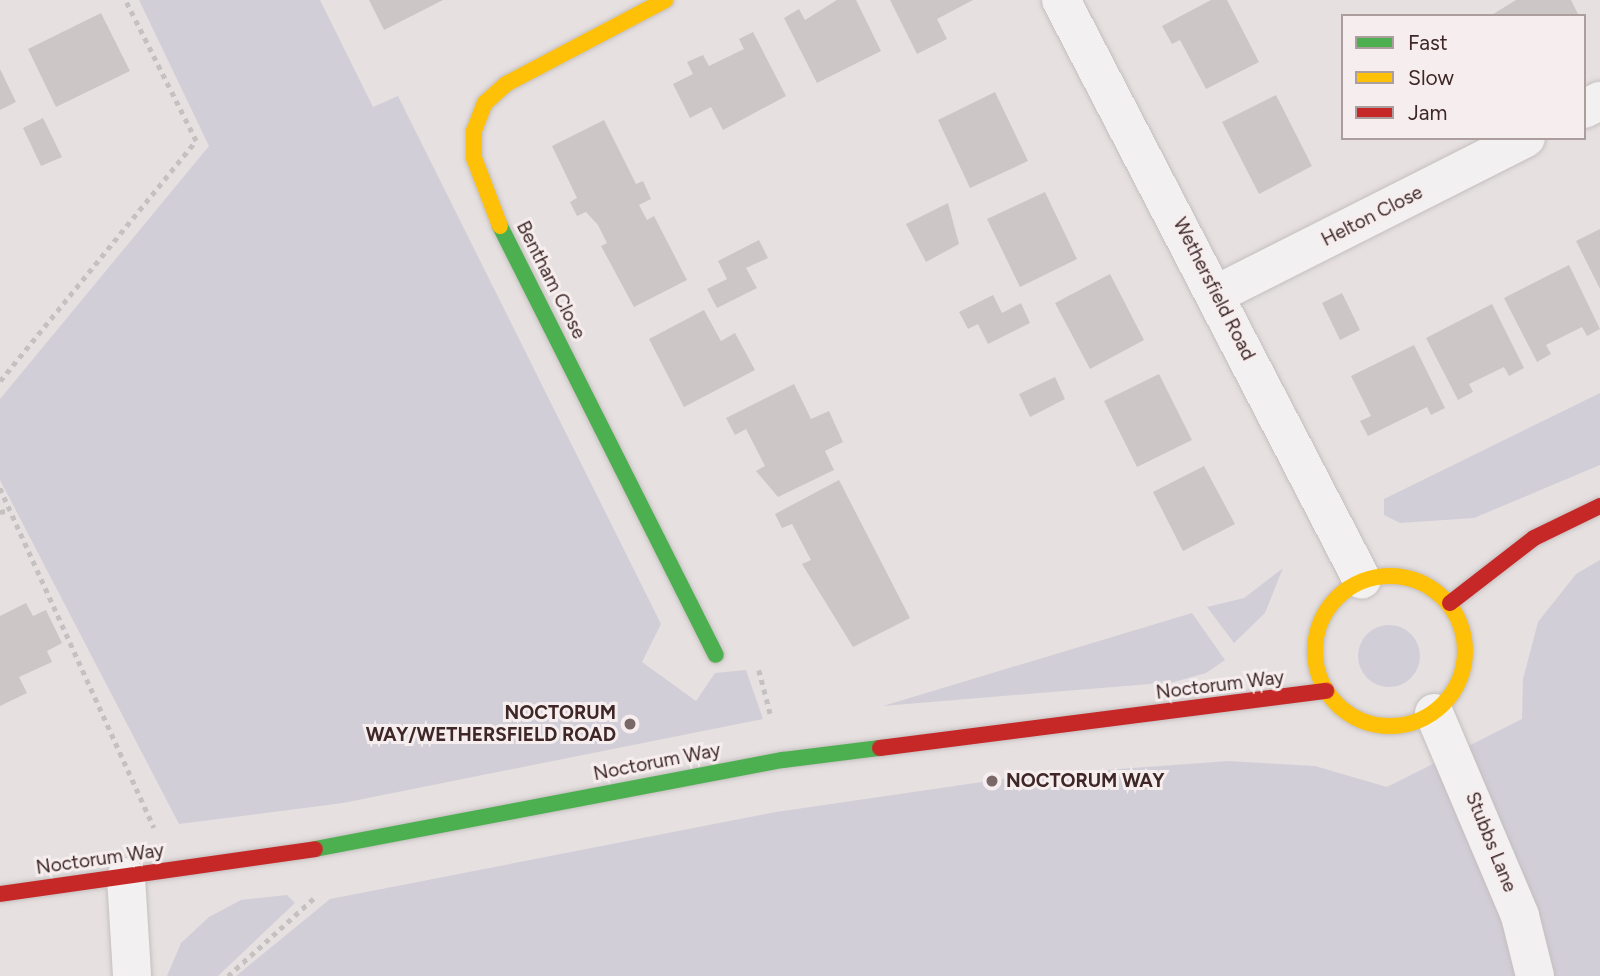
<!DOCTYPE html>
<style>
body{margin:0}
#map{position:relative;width:1600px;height:976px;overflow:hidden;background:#e6e0e0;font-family:Figtree,sans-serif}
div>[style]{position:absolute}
.green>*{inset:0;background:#d2ced8}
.round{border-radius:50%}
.building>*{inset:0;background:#cdc6c6}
.path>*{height:4.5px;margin-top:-2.25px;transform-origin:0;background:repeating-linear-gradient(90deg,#c6c1c1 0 5px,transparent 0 10px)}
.roads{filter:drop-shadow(0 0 2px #c4bebe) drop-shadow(0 0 2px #c4bebe)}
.street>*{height:38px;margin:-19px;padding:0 19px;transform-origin:19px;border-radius:19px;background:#f2f0f0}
.fast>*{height:16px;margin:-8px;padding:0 8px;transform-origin:8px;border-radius:8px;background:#4caf50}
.slow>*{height:16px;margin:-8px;padding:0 8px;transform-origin:8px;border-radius:8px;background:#ffc107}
.slow>.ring{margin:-8px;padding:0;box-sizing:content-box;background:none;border:16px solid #ffc107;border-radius:50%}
.jam>*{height:16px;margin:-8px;padding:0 8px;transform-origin:8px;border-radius:8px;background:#c62828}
.dots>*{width:19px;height:19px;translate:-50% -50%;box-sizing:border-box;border:4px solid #f6eeee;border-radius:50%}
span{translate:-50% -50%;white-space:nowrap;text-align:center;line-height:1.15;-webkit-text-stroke:6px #f6eeee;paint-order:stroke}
.street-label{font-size:19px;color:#3f2727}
.poi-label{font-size:19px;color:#3f2727;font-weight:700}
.right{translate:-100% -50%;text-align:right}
.left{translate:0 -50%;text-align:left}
.legend{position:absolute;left:1341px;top:14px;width:245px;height:126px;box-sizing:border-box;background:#f6eeee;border:2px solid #ad9e9e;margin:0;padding:9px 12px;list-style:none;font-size:21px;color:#3f2727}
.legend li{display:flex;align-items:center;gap:14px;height:35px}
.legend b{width:35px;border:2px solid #ad9e9e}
</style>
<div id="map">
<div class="green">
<i style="clip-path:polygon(139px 0,320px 0,373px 107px,398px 96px,661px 624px,642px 662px,696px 701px,715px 673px,746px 670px,763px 719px,343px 803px,179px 824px,0 480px,0 399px,209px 146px)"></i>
<i style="clip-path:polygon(1600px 393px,1600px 465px,1474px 518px,1400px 523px,1384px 515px,1384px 499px)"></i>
<i style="clip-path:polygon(1600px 560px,1600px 976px,236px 976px,330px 899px,776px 812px,1024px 776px,1228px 761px,1315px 766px,1387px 787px,1522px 719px,1523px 679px,1538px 622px,1576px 574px)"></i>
<i style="clip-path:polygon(1283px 568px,1265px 613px,1234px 643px,1207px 607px,1244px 598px)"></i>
<i style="clip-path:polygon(1192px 613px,1225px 660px,1206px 673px,1174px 682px,883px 706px)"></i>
<i class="round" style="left:1358px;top:625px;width:62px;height:62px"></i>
<i style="clip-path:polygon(287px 895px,295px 903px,218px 976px,167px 976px,181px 943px,209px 917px,241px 900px)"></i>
</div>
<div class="building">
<i style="clip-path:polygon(369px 0,443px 0,384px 30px)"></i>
<i style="clip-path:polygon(837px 0,856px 0,881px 51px,817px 83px,784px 18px,799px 9px,805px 20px)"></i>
<i style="clip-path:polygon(890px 0,973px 0,937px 19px,947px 39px,917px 54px)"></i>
<i style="clip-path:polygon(1211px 0,1227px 0,1259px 62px,1206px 89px,1180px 40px,1172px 44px,1162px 26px)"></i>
<i style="clip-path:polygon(1516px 0,1571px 0,1579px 16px,1490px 16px)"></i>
<i style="clip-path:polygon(101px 13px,130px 71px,56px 107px,28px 49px)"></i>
<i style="clip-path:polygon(753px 32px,786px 96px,723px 130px,711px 107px,690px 118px,673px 84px,693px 74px,687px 62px,703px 55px,709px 66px,744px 49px,739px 39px)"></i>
<i style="clip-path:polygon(0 69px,16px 102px,0 110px)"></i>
<i style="clip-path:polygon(995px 92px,1028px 161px,970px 188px,938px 120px)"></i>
<i style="clip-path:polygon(1276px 95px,1312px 166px,1259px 194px,1222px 122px)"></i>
<i style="clip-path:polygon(43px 118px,62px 157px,41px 166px,23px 128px)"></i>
<i style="clip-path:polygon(604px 120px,636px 184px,643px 181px,651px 199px,639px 205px,647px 220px,654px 216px,687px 280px,634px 307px,601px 246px,607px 243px,598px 225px,586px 212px,577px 216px,570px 202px,577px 198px,552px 146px)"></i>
<i style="clip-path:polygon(1045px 192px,1077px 259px,1020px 287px,987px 219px)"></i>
<i style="clip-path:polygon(948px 203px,959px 244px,926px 262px,906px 224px)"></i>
<i style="clip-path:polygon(1600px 229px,1600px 289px,1576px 241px)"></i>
<i style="clip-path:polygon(759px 240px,768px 258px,746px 268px,757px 288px,717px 308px,707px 289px,727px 279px,718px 261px)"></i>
<i style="clip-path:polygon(1569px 265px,1600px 329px,1587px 336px,1582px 327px,1546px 345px,1551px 354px,1537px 362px,1504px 298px)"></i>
<i style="clip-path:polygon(1110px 274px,1144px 340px,1090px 369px,1055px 303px)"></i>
<i style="clip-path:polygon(1342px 293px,1360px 330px,1340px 340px,1322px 303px)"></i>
<i style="clip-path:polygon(993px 295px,1002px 313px,1021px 303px,1030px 323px,988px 344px,978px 324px,968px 329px,959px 312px)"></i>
<i style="clip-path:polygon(1492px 304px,1524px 368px,1509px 376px,1504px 367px,1469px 384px,1473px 392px,1458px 400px,1426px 338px)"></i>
<i style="clip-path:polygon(704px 310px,721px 341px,735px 333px,755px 370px,684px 407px,649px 339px)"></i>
<i style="clip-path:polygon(1414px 345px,1445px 408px,1431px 415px,1427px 407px,1368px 436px,1360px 421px,1371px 416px,1351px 376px)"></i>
<i style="clip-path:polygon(1159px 374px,1192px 440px,1137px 467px,1104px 401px)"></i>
<i style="clip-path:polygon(1055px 377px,1065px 399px,1030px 417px,1019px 394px)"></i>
<i style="clip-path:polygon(794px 384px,811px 419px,829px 411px,843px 442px,825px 451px,834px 470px,778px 497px,756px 471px,765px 466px,746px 429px,735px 435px,726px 418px)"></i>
<i style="clip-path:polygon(1204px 466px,1235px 524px,1183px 551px,1153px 492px)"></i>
<i style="clip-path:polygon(839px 480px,910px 618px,853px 647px,802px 564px,811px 560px,792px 524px,782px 528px,775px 514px)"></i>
<i style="clip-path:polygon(26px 603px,33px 616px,46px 610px,62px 643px,47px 651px,52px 662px,19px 677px,27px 693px,0 706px,0 616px)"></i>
</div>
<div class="path">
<i style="left:0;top:381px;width:310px;rotate:-50.8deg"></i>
<i style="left:196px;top:141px;width:158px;rotate:-116.7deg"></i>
<i style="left:0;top:488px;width:373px;rotate:65.6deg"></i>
<i style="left:0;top:512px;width:10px;rotate:-11deg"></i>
<i style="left:759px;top:670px;width:48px;rotate:75.4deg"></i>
<i style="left:228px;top:976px;width:118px;rotate:-42.2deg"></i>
</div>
<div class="roads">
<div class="street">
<i style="left:1061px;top:0;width:653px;rotate:62.57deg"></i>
<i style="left:1584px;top:109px;width:18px;rotate:-27deg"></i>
<i style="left:1217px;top:294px;width:346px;rotate:-26.8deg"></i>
<i style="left:1434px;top:713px;width:220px;rotate:67deg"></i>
<i style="left:1520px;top:916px;width:62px;rotate:76deg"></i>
<i style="left:126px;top:877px;width:99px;rotate:86.5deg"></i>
</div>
<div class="fast">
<i style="left:500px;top:226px;width:480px;rotate:63.3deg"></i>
<i style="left:315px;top:849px;width:476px;rotate:-10.8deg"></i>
<i style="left:783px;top:760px;width:98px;rotate:-7.1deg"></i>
</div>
<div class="slow">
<i style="left:500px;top:226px;width:73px;rotate:-110.9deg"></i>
<i style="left:474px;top:158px;width:27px;rotate:-90deg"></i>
<i style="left:474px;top:131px;width:30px;rotate:-69deg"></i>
<i style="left:485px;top:103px;width:28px;rotate:-42deg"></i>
<i style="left:506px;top:84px;width:180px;rotate:-27.8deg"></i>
<i class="ring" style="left:1315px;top:576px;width:134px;height:134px"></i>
</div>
<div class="jam">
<i style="left:1450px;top:603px;width:106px;rotate:-37.7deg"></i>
<i style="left:1534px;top:538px;width:73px;rotate:-25.9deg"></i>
<i style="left:880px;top:748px;width:450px;rotate:-7.3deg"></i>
<i style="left:0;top:894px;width:318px;rotate:-8.1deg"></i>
</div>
</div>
<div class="dots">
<i style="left:630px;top:724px;background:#796868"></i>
<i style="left:992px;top:781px;background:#796868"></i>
</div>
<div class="street-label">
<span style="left:1372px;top:216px;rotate:-27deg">Helton Close</span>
<span style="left:551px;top:280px;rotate:63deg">Bentham Close</span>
<span style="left:1214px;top:289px;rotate:63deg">Wethersfield Road</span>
<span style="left:1220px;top:685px;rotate:-7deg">Noctorum Way</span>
<span style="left:657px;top:762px;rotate:-11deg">Noctorum Way</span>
<span style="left:1491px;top:842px;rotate:68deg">Stubbs Lane</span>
<span style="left:100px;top:859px;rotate:-8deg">Noctorum Way</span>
</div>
<div class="poi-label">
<span class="right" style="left:616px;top:724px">NOCTORUM<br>WAY/WETHERSFIELD ROAD</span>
<span class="left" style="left:1006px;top:781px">NOCTORUM WAY</span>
</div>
<ul class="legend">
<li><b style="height:9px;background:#4caf50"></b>Fast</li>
<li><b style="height:9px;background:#ffc107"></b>Slow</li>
<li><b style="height:9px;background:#c62828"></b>Jam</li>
</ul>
</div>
